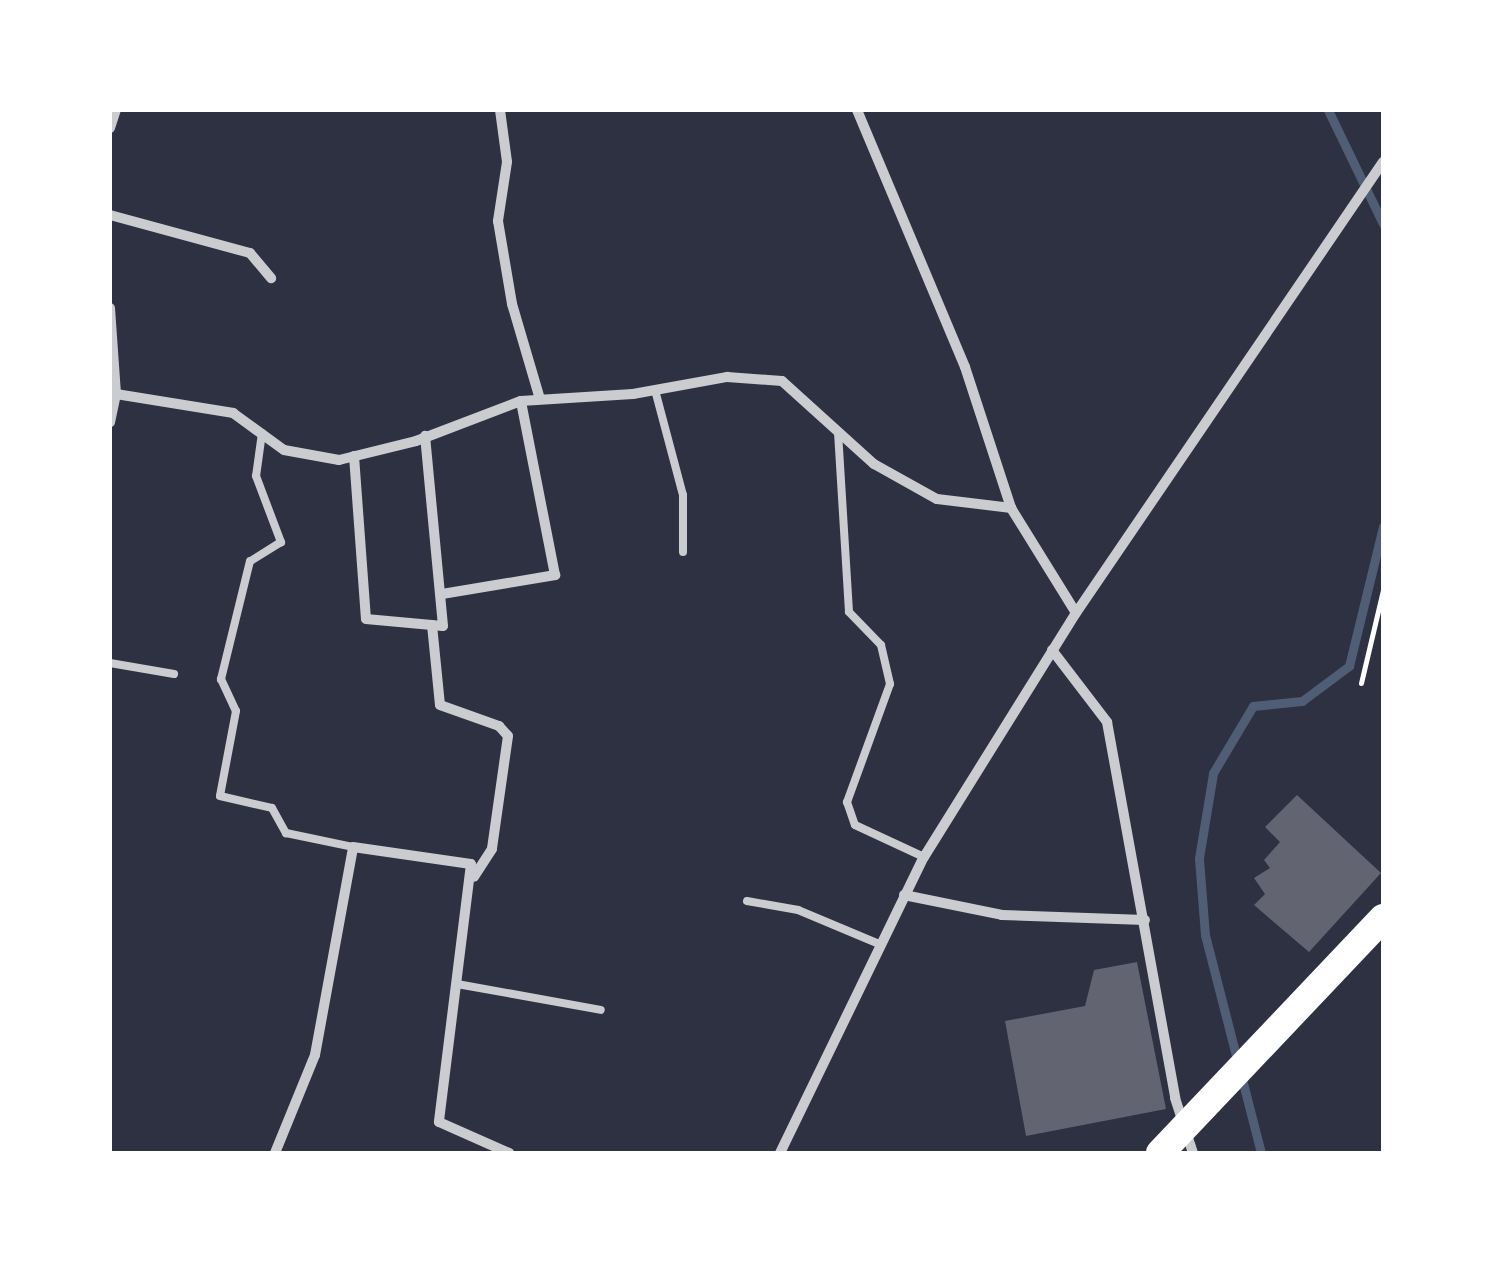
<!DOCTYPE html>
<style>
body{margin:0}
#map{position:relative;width:1493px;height:1263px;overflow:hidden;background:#2d3142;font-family:Helvetica,sans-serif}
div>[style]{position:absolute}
.stream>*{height:9px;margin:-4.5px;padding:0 4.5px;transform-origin:4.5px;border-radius:4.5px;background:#4f5d75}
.building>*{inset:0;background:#626471}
.path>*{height:5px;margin:-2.5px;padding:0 2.5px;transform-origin:2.5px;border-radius:2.5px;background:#fff}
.service>*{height:8px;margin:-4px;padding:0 4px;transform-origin:4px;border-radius:4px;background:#caccd0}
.minor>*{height:10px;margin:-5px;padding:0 5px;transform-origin:5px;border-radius:5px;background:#caccd0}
.trunk>*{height:28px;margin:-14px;padding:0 14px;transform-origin:14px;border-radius:14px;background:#fff}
span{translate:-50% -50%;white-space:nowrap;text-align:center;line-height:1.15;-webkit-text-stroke:8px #fff;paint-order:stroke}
.frame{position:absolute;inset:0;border:112px solid #fff;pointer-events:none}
</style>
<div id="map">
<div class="stream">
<i style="left:1328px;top:110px;width:127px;rotate:64.2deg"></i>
<i style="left:1261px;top:1153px;width:225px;rotate:-104.4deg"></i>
<i style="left:1205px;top:935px;width:77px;rotate:-94.5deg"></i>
<i style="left:1199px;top:858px;width:86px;rotate:-80.6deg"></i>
<i style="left:1213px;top:773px;width:78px;rotate:-59.2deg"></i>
<i style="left:1253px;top:706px;width:49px;rotate:-5.8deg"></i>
<i style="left:1302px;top:701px;width:59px;rotate:-36.7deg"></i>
<i style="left:1349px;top:666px;width:144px;rotate:-76.3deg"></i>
</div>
<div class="building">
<i style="clip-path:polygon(1297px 795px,1381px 873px,1309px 952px,1254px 905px,1265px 894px,1254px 878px,1270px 868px,1264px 860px,1280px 842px,1265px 827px)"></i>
<i style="clip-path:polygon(1137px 962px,1166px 1109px,1026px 1136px,1005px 1021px,1085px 1006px,1094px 970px)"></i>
</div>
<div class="path">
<i style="left:1361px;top:683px;width:96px;rotate:-76.7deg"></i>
</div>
<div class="service">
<i style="left:655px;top:390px;width:109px;rotate:75.1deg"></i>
<i style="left:683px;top:495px;width:57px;rotate:90deg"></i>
<i style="left:838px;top:432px;width:180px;rotate:86.5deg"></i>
<i style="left:849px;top:612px;width:46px;rotate:45.9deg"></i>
<i style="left:881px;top:645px;width:40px;rotate:77deg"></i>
<i style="left:890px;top:684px;width:126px;rotate:110deg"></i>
<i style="left:847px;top:802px;width:24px;rotate:71deg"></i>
<i style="left:855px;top:825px;width:76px;rotate:24.9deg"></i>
<i style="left:262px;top:433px;width:43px;rotate:97.9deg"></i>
<i style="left:256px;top:476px;width:71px;rotate:69.3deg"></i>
<i style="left:281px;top:542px;width:36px;rotate:148deg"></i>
<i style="left:250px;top:561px;width:122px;rotate:103.8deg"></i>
<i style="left:221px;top:679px;width:35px;rotate:65deg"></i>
<i style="left:236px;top:711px;width:86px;rotate:100.7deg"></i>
<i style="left:220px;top:796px;width:53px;rotate:13deg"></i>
<i style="left:272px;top:808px;width:29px;rotate:61deg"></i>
<i style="left:286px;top:833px;width:68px;rotate:11.8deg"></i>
<i style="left:110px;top:663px;width:65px;rotate:9.8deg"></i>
<i style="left:747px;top:901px;width:52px;rotate:10deg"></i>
<i style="left:798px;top:910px;width:86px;rotate:22.7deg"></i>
<i style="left:457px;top:984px;width:146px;rotate:10.2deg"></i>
</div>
<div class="minor">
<i style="left:500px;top:110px;width:52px;rotate:82.3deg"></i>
<i style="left:507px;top:162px;width:60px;rotate:98.7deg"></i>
<i style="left:498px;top:221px;width:84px;rotate:80.4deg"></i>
<i style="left:512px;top:304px;width:99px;rotate:73.6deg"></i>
<i style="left:857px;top:110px;width:279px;rotate:67.2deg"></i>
<i style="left:965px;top:367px;width:148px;rotate:71.9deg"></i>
<i style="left:1011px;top:508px;width:123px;rotate:58.2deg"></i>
<i style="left:110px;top:128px;width:19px;rotate:-72deg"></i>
<i style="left:110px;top:215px;width:145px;rotate:15.2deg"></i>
<i style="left:250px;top:253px;width:33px;rotate:50deg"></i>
<i style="left:110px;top:308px;width:86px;rotate:86deg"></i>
<i style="left:116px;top:394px;width:29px;rotate:102deg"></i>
<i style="left:116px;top:394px;width:119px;rotate:9.2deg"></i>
<i style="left:233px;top:413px;width:63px;rotate:36deg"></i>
<i style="left:284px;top:450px;width:56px;rotate:10.3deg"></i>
<i style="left:339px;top:460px;width:79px;rotate:-13.9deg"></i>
<i style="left:416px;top:441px;width:112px;rotate:-20.9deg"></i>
<i style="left:521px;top:401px;width:112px;rotate:-3.6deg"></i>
<i style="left:633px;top:394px;width:96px;rotate:-10.3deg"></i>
<i style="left:727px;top:377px;width:55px;rotate:4.2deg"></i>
<i style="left:782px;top:381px;width:124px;rotate:42.1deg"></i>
<i style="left:874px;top:464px;width:72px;rotate:29.1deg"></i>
<i style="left:937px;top:499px;width:75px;rotate:6.9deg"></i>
<i style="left:354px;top:456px;width:163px;rotate:85.8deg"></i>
<i style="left:366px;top:619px;width:77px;rotate:5.2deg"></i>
<i style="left:443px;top:626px;width:191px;rotate:-95.4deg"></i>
<i style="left:442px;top:594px;width:115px;rotate:-9.5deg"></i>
<i style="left:555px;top:575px;width:177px;rotate:-101.1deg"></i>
<i style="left:432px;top:625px;width:80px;rotate:84.3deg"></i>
<i style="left:440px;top:705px;width:63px;rotate:19.6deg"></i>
<i style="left:499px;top:726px;width:13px;rotate:48deg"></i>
<i style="left:508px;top:736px;width:114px;rotate:98.1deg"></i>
<i style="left:492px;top:849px;width:33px;rotate:123deg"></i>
<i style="left:1052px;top:650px;width:91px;rotate:52.6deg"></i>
<i style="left:1107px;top:722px;width:382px;rotate:79.7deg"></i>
<i style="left:1175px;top:1098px;width:58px;rotate:71.9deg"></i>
<i style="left:904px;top:895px;width:100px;rotate:11.5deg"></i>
<i style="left:1002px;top:915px;width:143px;rotate:2deg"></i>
<i style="left:275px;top:1153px;width:106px;rotate:-67.8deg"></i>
<i style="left:315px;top:1055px;width:211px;rotate:-79.6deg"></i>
<i style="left:353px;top:847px;width:119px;rotate:8.2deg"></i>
<i style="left:471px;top:864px;width:260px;rotate:97.1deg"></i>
<i style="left:439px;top:1122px;width:77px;rotate:23.9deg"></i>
<i style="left:780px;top:1153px;width:329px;rotate:-64.1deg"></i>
<i style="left:924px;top:857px;width:287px;rotate:-58.1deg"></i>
<i style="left:1076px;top:613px;width:546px;rotate:-55.76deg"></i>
</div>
<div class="trunk">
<i style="left:1160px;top:1153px;width:324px;rotate:-46.5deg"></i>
</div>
<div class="frame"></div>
</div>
